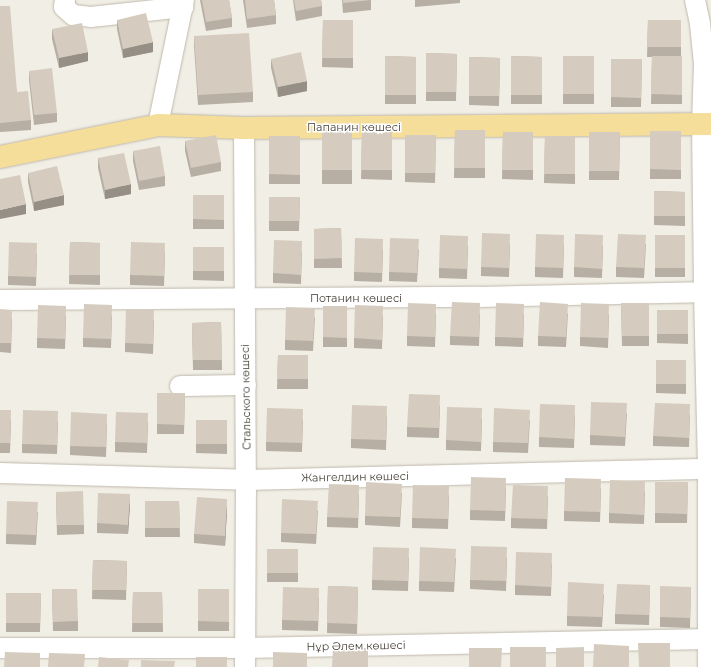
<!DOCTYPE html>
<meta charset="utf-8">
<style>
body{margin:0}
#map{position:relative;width:711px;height:667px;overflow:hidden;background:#f1eee5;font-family:Montserrat,sans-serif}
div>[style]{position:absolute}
.roads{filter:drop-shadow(0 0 1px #bfb8ac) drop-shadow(0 0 1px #bfb8ac)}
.minor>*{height:20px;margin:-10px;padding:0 10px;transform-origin:10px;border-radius:10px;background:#fff}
.major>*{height:22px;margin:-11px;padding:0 11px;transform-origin:11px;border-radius:11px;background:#f5dd9a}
.wall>*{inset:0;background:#b7afa4}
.shaded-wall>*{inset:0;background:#958f86}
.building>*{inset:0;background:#d5ccbf}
span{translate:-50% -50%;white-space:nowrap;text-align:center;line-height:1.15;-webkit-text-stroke:3px #fff;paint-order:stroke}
.street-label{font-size:11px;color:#433e35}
</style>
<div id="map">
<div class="roads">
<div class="minor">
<i style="left:65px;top:0;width:7px;rotate:98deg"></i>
<i style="left:64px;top:7px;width:12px;rotate:42deg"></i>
<i style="left:73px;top:15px;width:18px;rotate:6deg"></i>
<i style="left:91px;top:17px;width:93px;rotate:-6.2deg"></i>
<i style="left:695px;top:0;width:25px;rotate:78deg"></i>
<i style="left:700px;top:24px;width:40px;rotate:84.3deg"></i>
<i style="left:704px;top:64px;width:60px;rotate:91.9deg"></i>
<i style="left:702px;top:124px;width:168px;rotate:89.3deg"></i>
<i style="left:704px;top:292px;width:177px;rotate:88.7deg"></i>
<i style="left:708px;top:469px;width:198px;rotate:90deg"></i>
<i style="left:158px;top:125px;width:128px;rotate:-78.3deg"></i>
<i style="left:244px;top:128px;width:352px;rotate:89.7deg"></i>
<i style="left:246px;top:480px;width:187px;rotate:90.3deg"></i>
<i style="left:0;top:300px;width:478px;rotate:-0.4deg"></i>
<i style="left:478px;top:297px;width:233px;rotate:-1.2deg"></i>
<i style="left:180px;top:386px;width:66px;rotate:-0.9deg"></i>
<i style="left:0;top:473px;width:246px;rotate:1.6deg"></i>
<i style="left:246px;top:480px;width:465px;rotate:-1.4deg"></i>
<i style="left:0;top:648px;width:245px"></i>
<i style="left:245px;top:648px;width:466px;rotate:-1.1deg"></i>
</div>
<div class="major">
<i style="left:0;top:157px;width:161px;rotate:-11.4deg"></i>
<i style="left:158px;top:125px;width:86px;rotate:2deg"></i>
<i style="left:244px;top:128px;width:467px;rotate:-0.5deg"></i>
</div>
</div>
<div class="wall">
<i style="clip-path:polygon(200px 0,229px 0,232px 18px,232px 27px,206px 31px)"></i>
<i style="clip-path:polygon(243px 0,274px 0,276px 15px,276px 24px,247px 28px)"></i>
<i style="clip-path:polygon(293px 0,321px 0,322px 6px,322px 16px,296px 21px)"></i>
<i style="clip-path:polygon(342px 0,371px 0,371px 10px,343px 13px)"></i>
<i style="clip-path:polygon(415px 0,460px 0,460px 3px,415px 7px)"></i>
<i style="clip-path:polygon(0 6px,17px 92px,31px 120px,31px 130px,0 132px)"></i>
<i style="clip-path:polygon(117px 20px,153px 52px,123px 58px,117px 29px)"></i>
<i style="clip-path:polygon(323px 20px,353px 20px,353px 68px,322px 67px)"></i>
<i style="clip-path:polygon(648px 20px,681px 20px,681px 56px,682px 56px,682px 104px,651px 104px,652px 57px,647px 57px)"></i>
<i style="clip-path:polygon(52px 29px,88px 61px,59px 68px,52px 39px)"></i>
<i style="clip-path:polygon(194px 36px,253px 92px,253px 102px,198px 105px,194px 46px)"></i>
<i style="clip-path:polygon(426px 53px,457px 54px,456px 101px,426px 101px)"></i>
<i style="clip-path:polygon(385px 56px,416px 57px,416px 104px,385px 104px)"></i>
<i style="clip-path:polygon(511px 56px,542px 57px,542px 104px,511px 104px)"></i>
<i style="clip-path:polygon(563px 56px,594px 56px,594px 104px,563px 104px)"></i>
<i style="clip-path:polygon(469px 57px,500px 58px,499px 106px,469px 105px)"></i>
<i style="clip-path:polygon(271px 59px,307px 91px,278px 97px,271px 68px)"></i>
<i style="clip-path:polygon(611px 59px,642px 59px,641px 107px,611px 107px)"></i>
<i style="clip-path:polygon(29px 71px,57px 113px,57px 122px,34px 125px,29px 80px)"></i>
<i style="clip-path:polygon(322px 128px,352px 128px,352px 184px,322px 184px)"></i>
<i style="clip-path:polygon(455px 130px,485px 130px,485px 178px,454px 178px)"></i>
<i style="clip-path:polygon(650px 131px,681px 131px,681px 179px,650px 179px)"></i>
<i style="clip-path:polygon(362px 132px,392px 132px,392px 180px,361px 179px)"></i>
<i style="clip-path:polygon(503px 132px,533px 132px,533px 180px,502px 179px)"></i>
<i style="clip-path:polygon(589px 132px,620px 132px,619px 180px,589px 180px)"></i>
<i style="clip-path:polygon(405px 135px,436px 135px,435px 183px,405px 182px)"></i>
<i style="clip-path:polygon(269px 136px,300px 136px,300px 184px,269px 184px)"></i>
<i style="clip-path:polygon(545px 136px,575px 136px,575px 184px,544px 183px)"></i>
<i style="clip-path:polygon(185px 141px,221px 162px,221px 171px,191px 177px,185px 151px)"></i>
<i style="clip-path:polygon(133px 151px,165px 176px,165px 186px,139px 190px,133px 161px)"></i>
<i style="clip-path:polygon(98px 158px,131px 194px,105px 199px,98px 168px)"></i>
<i style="clip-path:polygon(28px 173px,64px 205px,34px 211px,28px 182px)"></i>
<i style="clip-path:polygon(654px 191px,685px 192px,685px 226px,654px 225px)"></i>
<i style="clip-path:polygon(193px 195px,224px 195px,224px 229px,193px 229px)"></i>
<i style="clip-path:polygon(269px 197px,300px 197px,299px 231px,269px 231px)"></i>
<i style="clip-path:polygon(341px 228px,342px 268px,314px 268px,314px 229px)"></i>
<i style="clip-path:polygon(655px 235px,685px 235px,685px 277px,655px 277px)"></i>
<i style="clip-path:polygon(70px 242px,100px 243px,100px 285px,69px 284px)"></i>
<i style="clip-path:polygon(510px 244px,509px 277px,481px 276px,481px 267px)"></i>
<i style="clip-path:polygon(564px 244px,563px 278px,535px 277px,535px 267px)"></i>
<i style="clip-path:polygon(646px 244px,644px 278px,616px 277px,616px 267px)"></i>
<i style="clip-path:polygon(468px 245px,467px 279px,439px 278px,439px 268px)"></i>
<i style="clip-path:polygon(603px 245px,602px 278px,574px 277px,574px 267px)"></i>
<i style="clip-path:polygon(193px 247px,224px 247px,224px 281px,193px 280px)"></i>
<i style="clip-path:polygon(383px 249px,382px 282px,354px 281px,354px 272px)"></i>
<i style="clip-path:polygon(419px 249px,417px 282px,389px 281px,389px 272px)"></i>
<i style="clip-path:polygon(302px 251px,301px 284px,273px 283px,273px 273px)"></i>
<i style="clip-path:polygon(165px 252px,164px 286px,130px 285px,130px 275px)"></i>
<i style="clip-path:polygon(37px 253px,36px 286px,8px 285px,8px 276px)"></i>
<i style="clip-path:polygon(621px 303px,649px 303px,649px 346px,622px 346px)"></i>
<i style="clip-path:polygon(323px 306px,347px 306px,347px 347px,323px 347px)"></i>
<i style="clip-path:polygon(0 309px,12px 319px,11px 353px,0 352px)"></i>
<i style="clip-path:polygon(657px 310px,688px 310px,688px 344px,657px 343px)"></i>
<i style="clip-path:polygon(436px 313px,435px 347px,407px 346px,407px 336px)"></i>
<i style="clip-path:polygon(480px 313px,479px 346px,450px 345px,450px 336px)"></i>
<i style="clip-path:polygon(568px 313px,566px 347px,538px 346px,538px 336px)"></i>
<i style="clip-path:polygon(524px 314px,523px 347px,495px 346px,495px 337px)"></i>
<i style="clip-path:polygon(609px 314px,608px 348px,580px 346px,580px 337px)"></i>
<i style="clip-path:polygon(66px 315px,65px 349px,37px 348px,37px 338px)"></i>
<i style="clip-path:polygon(112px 315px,111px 348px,83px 347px,83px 338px)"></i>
<i style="clip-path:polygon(383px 316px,382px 349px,354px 348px,354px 338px)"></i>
<i style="clip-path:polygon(315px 317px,313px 351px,285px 350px,285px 340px)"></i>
<i style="clip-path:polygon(154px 320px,153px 354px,125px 352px,125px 343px)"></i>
<i style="clip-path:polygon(221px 322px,222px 370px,193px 370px,192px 323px)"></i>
<i style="clip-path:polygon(278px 355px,308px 355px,308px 389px,277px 389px)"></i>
<i style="clip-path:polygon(656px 360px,686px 360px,686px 394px,656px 393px)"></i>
<i style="clip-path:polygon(157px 393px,185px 393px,184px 434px,157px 434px)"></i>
<i style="clip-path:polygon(440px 405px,439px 438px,407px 437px,407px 427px)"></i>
<i style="clip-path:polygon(0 410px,11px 420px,10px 453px,0 453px)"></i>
<i style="clip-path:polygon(627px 413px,625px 446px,590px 445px,590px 435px)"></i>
<i style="clip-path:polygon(690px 414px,689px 447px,653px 446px,653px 436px)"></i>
<i style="clip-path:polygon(575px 415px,574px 448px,539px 447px,539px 437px)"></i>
<i style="clip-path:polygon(387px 416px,386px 450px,351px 448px,351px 439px)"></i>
<i style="clip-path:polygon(482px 418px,481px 451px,446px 450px,446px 440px)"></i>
<i style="clip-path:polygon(303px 419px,302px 452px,266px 451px,266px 442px)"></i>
<i style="clip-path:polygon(196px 420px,227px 420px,227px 454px,196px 453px)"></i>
<i style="clip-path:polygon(530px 420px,528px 453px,493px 452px,493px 442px)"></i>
<i style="clip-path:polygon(58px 421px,57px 454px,22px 453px,22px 444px)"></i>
<i style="clip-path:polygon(148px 422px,147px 453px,115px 452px,115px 442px)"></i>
<i style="clip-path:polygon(107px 423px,106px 457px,70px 455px,70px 446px)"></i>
<i style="clip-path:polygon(655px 482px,688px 482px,687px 523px,655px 523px)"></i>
<i style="clip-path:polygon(506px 487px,505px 521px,470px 520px,470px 510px)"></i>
<i style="clip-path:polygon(601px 488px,600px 522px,564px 521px,564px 511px)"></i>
<i style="clip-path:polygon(645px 491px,644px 524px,609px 523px,609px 513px)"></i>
<i style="clip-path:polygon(56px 492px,84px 525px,84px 534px,57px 535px)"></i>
<i style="clip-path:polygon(402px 493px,400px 527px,365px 525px,365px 516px)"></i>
<i style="clip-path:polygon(359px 494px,358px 528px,327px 527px,327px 517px)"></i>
<i style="clip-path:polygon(449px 495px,448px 529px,412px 528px,412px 518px)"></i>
<i style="clip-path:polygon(548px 496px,547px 529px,511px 528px,511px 518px)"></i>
<i style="clip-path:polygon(145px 501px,179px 501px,180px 537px,145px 537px)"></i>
<i style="clip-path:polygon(130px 504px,128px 534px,97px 533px,97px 523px)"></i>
<i style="clip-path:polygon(227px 509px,225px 546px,194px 543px,194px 534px)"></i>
<i style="clip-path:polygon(318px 510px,316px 544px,281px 542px,281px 533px)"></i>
<i style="clip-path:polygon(38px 512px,36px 545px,6px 544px,6px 534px)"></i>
<i style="clip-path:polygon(267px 549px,298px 549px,298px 582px,267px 582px)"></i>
<i style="clip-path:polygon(409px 557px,408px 591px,372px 590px,372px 580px)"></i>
<i style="clip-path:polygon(507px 557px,506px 591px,470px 589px,470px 580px)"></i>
<i style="clip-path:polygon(456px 558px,454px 592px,419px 591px,419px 581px)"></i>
<i style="clip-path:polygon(93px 560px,127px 561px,126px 600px,92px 599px)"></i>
<i style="clip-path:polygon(552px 563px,551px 596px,515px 595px,515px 585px)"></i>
<i style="clip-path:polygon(650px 585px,649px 625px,615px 624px,615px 614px)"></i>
<i style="clip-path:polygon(328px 586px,358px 587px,357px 634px,327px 633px)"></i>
<i style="clip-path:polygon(691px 587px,690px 628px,660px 627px,660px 617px)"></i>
<i style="clip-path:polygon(52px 589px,78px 621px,78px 631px,53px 631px)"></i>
<i style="clip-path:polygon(198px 589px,229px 589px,229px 631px,198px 631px)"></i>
<i style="clip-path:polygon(133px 592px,162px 592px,163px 632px,132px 632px)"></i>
<i style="clip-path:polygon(6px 593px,41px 593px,40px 632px,6px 632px)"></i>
<i style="clip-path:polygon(604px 594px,602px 627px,567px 626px,567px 616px)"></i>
<i style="clip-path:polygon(319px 597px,318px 631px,282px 630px,282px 620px)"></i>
</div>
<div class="shaded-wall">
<i style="clip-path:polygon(153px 42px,153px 52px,123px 58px,123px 49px)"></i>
<i style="clip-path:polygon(88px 52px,88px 61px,59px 68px,59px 58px)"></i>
<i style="clip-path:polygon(307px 81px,307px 91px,278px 97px,278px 87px)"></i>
<i style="clip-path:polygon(131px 184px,131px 194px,105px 199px,105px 190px)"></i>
<i style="clip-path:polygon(64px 195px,64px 205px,34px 211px,34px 202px)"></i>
<i style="clip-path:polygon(26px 204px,26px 214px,0 219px,0 210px)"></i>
<i style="clip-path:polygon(130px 494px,130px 504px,128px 534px,128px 525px)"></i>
<i style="clip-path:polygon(227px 499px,227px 509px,225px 546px,225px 536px)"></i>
</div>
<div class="building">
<i style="clip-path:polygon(202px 0,229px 0,232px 18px,206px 22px)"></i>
<i style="clip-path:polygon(245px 0,274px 0,276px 15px,247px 19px)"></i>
<i style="clip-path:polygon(294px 0,321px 0,322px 6px,296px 11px)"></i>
<i style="clip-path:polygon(343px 0,371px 0,343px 3px)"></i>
<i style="clip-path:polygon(0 6px,10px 6px,17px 92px,28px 91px,31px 120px,0 123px)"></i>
<i style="clip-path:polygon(146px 13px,153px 42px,123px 49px,117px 20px)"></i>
<i style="clip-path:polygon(323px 20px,353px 20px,353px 58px,322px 58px)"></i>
<i style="clip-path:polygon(648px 20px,681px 20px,681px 47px,647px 47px)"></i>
<i style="clip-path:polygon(82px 23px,88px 52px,59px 58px,52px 29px)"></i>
<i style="clip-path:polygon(249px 33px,253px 92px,198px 95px,194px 36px)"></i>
<i style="clip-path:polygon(301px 52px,307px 81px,278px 87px,271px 59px)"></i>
<i style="clip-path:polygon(426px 53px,457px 54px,456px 92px,426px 92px)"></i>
<i style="clip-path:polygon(385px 56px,416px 57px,416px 95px,385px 95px)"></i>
<i style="clip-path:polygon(511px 56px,542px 57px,542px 95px,511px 95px)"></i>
<i style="clip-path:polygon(563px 56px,594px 56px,594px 94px,563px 94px)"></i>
<i style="clip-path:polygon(652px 56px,682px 56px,682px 95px,651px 94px)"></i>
<i style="clip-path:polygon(469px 57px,500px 58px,499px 96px,469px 96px)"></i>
<i style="clip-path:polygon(611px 59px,642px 59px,641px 98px,611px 97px)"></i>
<i style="clip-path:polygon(52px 68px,57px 113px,34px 115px,29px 71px)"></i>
<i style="clip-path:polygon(322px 128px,352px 128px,352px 170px,322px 170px)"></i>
<i style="clip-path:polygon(455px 130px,485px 130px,485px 168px,454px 168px)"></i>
<i style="clip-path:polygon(650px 131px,681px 131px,681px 170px,650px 169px)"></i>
<i style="clip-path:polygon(362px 132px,392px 132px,392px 170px,361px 170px)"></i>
<i style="clip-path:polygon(503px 132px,533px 132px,533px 170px,502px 170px)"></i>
<i style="clip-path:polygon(589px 132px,620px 132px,619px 171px,589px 171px)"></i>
<i style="clip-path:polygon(216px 135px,221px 162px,191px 168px,185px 141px)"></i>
<i style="clip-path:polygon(405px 135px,436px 135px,435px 173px,405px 173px)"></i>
<i style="clip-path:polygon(269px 136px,300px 136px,300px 175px,269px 174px)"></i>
<i style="clip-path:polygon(545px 136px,575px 136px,575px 174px,544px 174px)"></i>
<i style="clip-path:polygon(160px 146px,165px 176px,139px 181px,133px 151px)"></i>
<i style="clip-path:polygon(124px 153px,131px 184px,105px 190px,98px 158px)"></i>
<i style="clip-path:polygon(57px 166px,64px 195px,34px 202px,28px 173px)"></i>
<i style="clip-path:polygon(20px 175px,26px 204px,0 210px,0 179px)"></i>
<i style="clip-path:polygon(654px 191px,685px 192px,685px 216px,654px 216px)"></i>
<i style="clip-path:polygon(193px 195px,224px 195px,224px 220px,193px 219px)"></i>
<i style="clip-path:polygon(269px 197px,300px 197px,299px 221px,269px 221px)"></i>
<i style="clip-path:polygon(341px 228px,342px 258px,314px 259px,314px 229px)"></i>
<i style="clip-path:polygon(482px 233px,510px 234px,509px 268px,481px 267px)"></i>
<i style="clip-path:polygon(536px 234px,564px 235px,563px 268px,535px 267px)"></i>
<i style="clip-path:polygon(575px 234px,603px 235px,602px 269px,574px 267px)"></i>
<i style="clip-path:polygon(618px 234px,646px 235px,644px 268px,616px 267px)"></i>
<i style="clip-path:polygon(440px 235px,468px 236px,467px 269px,439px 268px)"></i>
<i style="clip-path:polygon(655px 235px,685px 235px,685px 268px,655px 268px)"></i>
<i style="clip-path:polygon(355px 238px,383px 239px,382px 273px,354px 272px)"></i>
<i style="clip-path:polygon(390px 238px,419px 239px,417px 273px,389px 272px)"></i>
<i style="clip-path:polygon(274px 240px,302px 241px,301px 275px,273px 273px)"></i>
<i style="clip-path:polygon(9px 242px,37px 243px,36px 277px,8px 276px)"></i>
<i style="clip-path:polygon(70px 242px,100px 243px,100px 275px,69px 275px)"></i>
<i style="clip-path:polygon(131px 242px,165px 243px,164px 276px,130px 275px)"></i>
<i style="clip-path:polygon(193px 247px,224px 247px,224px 271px,193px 271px)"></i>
<i style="clip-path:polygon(452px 302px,480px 303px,479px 337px,450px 336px)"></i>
<i style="clip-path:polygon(540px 302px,568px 304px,566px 337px,538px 336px)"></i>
<i style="clip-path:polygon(408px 303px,436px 304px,435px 337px,407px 336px)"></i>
<i style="clip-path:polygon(496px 303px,524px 304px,523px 338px,495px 337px)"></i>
<i style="clip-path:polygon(581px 303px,609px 304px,608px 338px,580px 337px)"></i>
<i style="clip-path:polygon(621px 303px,649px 303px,649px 336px,622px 336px)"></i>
<i style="clip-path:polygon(84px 304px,112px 305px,111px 339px,83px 338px)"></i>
<i style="clip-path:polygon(38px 305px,66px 306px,65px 339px,37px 338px)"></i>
<i style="clip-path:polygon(355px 305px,383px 306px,382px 340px,354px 338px)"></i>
<i style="clip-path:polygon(323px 306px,347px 306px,347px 338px,323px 337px)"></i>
<i style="clip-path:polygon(286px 307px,315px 308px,313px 341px,285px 340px)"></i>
<i style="clip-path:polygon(0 309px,12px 310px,11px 343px,0 343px)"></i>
<i style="clip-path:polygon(126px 309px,154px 310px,153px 344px,125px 343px)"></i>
<i style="clip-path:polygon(657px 310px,688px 310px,688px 334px,657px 334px)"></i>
<i style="clip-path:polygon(221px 322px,222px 360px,193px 360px,192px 323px)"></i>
<i style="clip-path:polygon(278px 355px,308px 355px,308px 379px,277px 379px)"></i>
<i style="clip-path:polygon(656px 360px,686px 360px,686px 384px,656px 384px)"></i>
<i style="clip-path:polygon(157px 393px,185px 393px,184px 425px,157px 424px)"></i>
<i style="clip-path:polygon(409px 394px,440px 395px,439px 428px,407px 427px)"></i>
<i style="clip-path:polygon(591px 402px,627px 403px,625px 437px,590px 435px)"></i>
<i style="clip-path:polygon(655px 403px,690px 404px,689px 438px,653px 436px)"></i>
<i style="clip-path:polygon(540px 404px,575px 405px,574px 439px,539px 437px)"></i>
<i style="clip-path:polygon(352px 405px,387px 406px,386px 440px,351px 439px)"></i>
<i style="clip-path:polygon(447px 407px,482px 408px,481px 442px,446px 440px)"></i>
<i style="clip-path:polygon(267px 408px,303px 409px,302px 443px,266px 442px)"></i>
<i style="clip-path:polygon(494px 408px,530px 410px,528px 443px,493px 442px)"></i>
<i style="clip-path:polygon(0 410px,11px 410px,10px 443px,0 443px)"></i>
<i style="clip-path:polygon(23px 410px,58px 411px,57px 445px,22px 444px)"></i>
<i style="clip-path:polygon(71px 412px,107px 414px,106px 447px,70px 446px)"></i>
<i style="clip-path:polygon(116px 412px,148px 413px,147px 443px,115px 442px)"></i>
<i style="clip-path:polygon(196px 420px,227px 420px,227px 444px,196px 444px)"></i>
<i style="clip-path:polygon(471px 477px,506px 478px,505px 511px,470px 510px)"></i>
<i style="clip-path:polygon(565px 478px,601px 479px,600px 512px,564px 511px)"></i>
<i style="clip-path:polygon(610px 480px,645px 481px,644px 515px,609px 513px)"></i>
<i style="clip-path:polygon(366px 482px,402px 484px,400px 517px,365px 516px)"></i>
<i style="clip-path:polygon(655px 482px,688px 482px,687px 514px,655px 513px)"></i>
<i style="clip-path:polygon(329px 484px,359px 485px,358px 518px,327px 517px)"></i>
<i style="clip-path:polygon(413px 485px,449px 486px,448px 519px,412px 518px)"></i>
<i style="clip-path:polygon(513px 485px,548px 486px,547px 519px,511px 518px)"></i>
<i style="clip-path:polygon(83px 491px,84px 525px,57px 525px,56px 492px)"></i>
<i style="clip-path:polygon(98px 493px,130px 494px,128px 525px,97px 523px)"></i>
<i style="clip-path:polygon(197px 497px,227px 499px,225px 536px,194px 534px)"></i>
<i style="clip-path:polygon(282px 499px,318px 501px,316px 534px,281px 533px)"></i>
<i style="clip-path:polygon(7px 501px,38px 502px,36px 535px,6px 534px)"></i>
<i style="clip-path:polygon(145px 501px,179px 501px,180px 528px,145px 528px)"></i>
<i style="clip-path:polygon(471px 546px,507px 547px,506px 581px,470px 580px)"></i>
<i style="clip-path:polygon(373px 547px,409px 548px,408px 581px,372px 580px)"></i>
<i style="clip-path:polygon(420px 547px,456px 549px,454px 582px,419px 581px)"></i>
<i style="clip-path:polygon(267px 549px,298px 549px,298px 573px,267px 573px)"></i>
<i style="clip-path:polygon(516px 552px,552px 553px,551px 587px,515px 585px)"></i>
<i style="clip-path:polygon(93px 560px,127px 561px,126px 590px,92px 590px)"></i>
<i style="clip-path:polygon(568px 582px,604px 584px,602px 617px,567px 616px)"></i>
<i style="clip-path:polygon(617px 584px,650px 585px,649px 615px,615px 614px)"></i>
<i style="clip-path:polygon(328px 586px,358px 587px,357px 624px,327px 623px)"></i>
<i style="clip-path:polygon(660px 586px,691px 587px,690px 618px,660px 617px)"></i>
<i style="clip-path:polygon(283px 587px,319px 588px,318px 621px,282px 620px)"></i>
<i style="clip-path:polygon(52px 589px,77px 589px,78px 621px,53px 622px)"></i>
<i style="clip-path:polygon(198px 589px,229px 589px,229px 622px,198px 621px)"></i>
<i style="clip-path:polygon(133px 592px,162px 592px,163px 623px,132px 623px)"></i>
<i style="clip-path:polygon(6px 593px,41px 593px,40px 623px,6px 623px)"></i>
<i style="clip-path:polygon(638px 643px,670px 643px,670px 667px,639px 667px)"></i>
<i style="clip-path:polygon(594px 644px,629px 646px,629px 667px,593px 667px)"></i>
<i style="clip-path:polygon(333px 647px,368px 648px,368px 667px,332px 667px)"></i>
<i style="clip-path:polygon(510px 647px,546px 647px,546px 667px,510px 667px)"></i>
<i style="clip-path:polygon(584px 647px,584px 667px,556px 667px,556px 648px)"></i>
<i style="clip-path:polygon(469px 648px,502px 648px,501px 667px,469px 667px)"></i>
<i style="clip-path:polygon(5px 652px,40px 653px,40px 667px,4px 667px)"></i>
<i style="clip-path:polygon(273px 652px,307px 653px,307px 667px,273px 667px)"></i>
<i style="clip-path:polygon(49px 653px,85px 654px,84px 667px,48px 667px)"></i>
<i style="clip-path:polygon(99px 657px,129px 660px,128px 667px,98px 667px)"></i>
<i style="clip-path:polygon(196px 657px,227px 657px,227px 667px,196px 667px)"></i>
<i style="clip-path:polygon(141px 660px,175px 661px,174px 667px,141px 667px)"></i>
</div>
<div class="street-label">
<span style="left:354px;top:127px">Папанин көшесі</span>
<span style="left:356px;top:298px">Потанин көшесі</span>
<span style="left:246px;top:397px;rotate:-91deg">Стальского көшесі</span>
<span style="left:355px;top:477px;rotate:-1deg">Жангелдин көшесі</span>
<span style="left:356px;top:646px;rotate:-1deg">Нұр Әлем көшесі</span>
</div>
</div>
